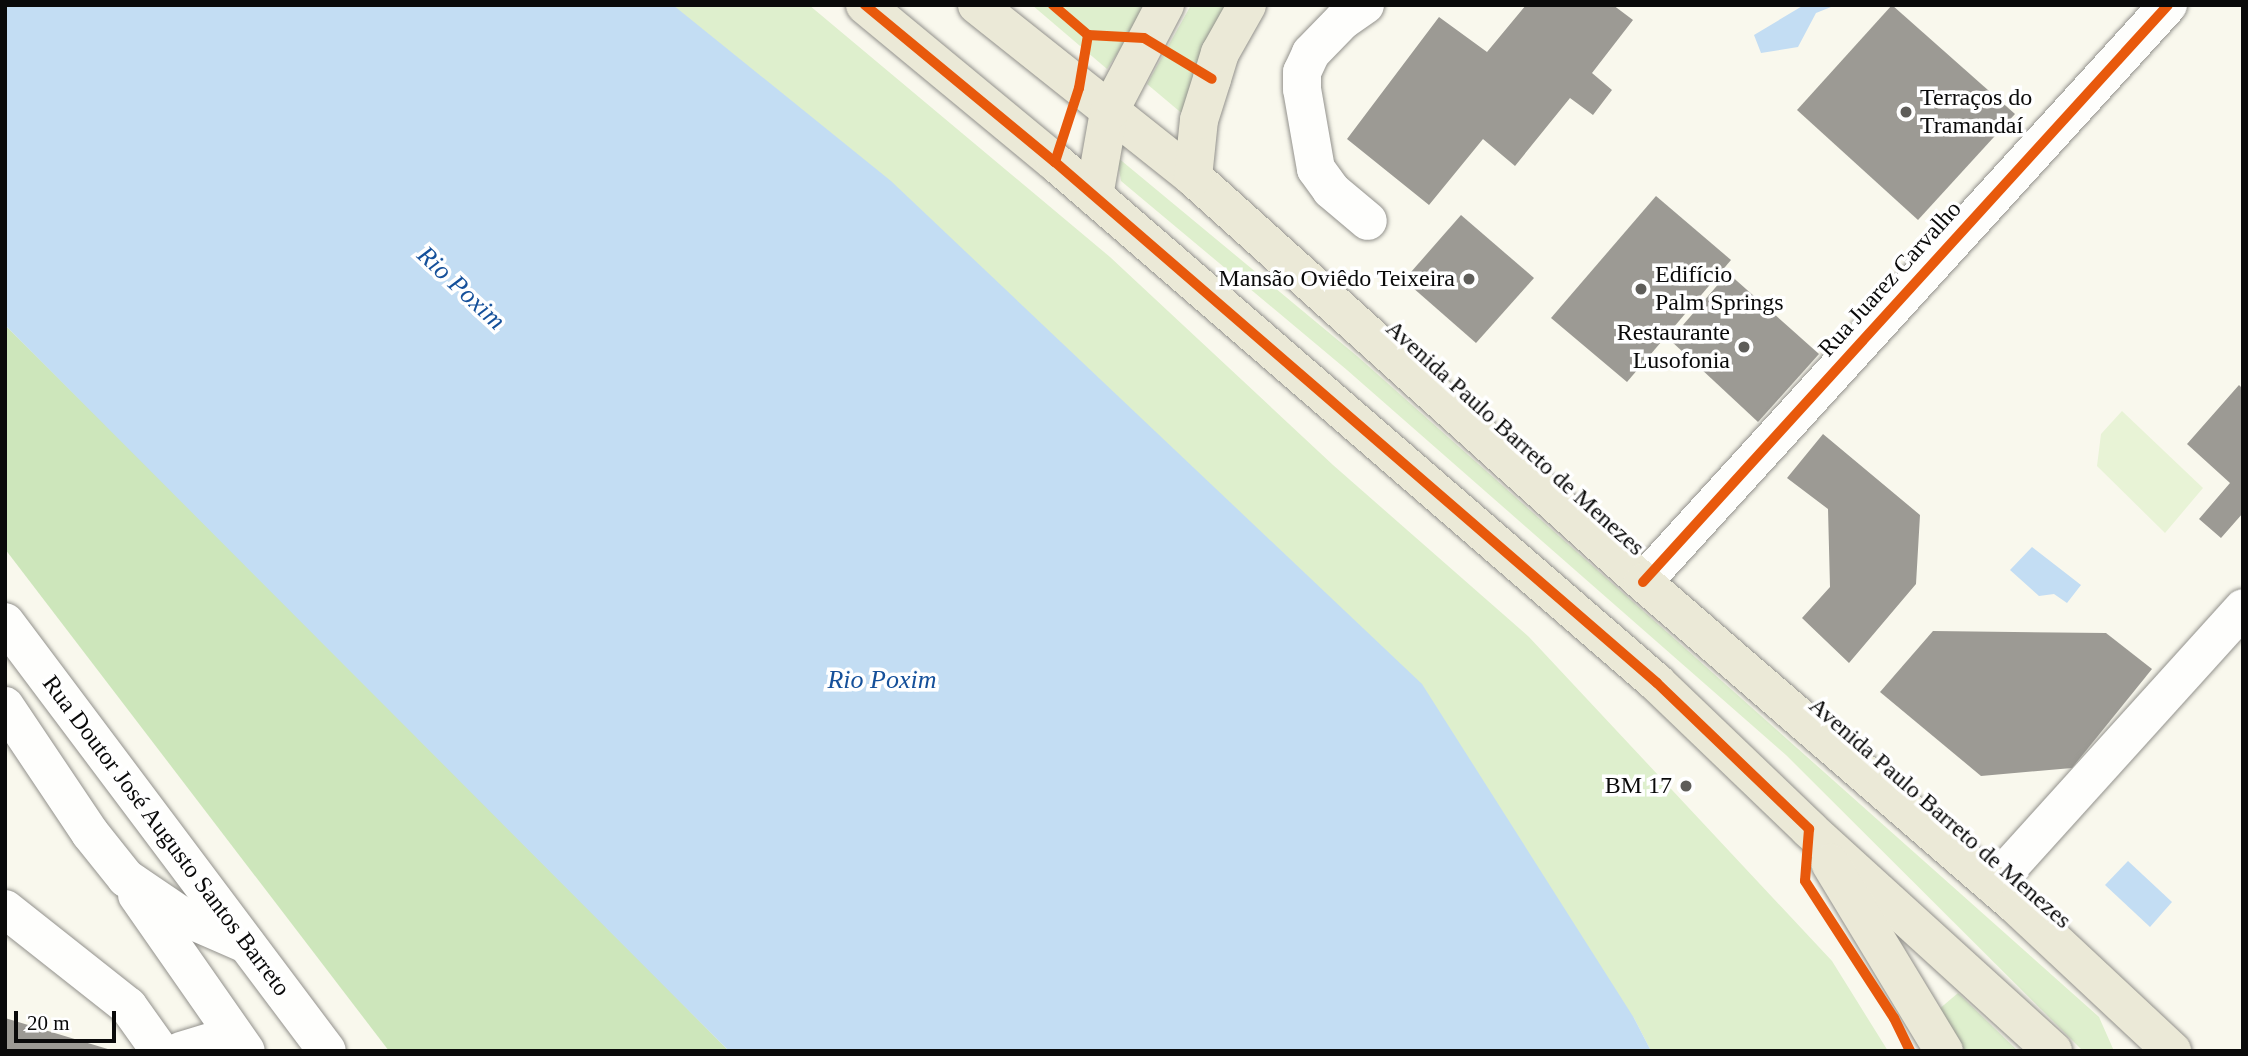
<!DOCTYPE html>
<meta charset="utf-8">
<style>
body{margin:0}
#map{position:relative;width:2248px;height:1056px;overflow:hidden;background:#f9f8ed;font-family:Georgia,serif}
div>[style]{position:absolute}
.green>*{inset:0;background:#deefcd}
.forest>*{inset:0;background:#cde6bb}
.pitch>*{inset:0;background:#e8f3d6}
.water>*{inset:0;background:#c3ddf3}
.building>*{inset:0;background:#9c9a94}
.roads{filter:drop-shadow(0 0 2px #92918c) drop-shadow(0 0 2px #92918c)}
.minor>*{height:38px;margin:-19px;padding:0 19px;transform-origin:19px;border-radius:19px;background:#fefefc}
.major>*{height:38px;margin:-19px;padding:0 19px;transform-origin:19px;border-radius:19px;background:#ebe9d7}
.cycleway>*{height:10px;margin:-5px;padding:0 5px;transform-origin:5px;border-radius:5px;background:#e8590c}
.dots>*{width:19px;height:19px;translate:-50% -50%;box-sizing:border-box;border:4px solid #fff;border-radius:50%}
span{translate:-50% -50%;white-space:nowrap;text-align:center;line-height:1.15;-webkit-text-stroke:7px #fff;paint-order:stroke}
.poi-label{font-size:24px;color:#0a0a0a}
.left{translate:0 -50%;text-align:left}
.right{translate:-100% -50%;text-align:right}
.street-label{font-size:24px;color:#0a0a0a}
.water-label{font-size:26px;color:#15509a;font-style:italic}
.frame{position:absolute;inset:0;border:7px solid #0a0a0a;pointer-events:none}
.scale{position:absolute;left:14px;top:1011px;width:102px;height:32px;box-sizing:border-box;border:4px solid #0a0a0a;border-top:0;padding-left:9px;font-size:21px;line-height:24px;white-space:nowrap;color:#0a0a0a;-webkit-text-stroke:5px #fff;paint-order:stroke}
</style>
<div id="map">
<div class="green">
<i style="clip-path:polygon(673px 5px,809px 5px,1110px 257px,1333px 465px,1529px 637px,1832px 961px,1888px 1051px,1651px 1051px,1634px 1018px)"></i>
<i style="clip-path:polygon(1032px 5px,1149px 5px,1107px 69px)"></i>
<i style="clip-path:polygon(1191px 5px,1240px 5px,1185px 116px,1147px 84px)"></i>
<i style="clip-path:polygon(1117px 157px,1357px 356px,2099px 1017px,2114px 1051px,2083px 1051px,1786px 755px,1347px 370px,1121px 181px)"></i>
<i style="clip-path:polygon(1958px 993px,2018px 1051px,1965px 1051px,1938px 1010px)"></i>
</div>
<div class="forest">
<i style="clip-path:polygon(5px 325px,378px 695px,729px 1051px,389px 1051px,5px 549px)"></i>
</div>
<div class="pitch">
<i style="clip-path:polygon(2122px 411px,2203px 488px,2165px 533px,2097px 466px,2101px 434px)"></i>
</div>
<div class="water">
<i style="clip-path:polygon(5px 5px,673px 5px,891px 181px,1422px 684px,1634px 1018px,1651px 1051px,729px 1051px,5px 325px)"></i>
<i style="clip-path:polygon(1804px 5px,1836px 5px,1816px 13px,1798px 47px,1761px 53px,1754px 35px)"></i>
<i style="clip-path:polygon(2032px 547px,2081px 585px,2067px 603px,2054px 594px,2039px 596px,2010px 570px)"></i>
<i style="clip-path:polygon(2128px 861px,2172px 902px,2150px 927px,2105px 885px)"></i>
</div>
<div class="building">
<i style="clip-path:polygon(1526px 5px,1613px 5px,1633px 20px,1592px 73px,1612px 90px,1593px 115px,1570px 98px,1515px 166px,1483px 139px,1429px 205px,1347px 139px,1439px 17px,1487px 52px)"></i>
<i style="clip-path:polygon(1892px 5px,2015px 114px,1918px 220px,1797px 110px)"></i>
<i style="clip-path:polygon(1656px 196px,1731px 260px,1627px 382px,1551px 318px)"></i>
<i style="clip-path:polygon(1461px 215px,1534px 278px,1476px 343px,1404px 280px)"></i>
<i style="clip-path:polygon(1728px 273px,1819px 354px,1758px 422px,1670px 340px)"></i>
<i style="clip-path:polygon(2239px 385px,2243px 389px,2243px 513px,2221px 538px,2199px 519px,2230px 483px,2187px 444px)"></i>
<i style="clip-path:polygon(1823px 434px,1920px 515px,1916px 584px,1849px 663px,1802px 618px,1830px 587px,1828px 509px,1787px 478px)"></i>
<i style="clip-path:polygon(1933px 631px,2106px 633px,2152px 669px,2072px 768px,1981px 776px,1880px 692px)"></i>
<i style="clip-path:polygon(5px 1018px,111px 1050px,111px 1051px,5px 1051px)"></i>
</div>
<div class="roads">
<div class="minor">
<i style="left:1365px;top:5px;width:28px;rotate:145deg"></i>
<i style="left:1342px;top:21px;width:45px;rotate:134.1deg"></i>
<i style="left:1311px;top:53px;width:21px;rotate:115deg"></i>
<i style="left:1302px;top:72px;width:17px;rotate:90deg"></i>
<i style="left:1302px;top:89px;width:81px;rotate:80.1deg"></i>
<i style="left:1316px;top:169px;width:26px;rotate:54deg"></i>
<i style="left:1331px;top:190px;width:48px;rotate:40deg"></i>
<i style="left:1643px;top:582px;width:780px;rotate:-47.7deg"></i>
<i style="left:5px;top:622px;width:536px;rotate:53.11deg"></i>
<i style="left:5px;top:706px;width:153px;rotate:56.2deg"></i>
<i style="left:90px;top:833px;width:58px;rotate:51.3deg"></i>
<i style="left:126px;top:878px;width:68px;rotate:34.2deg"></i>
<i style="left:182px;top:916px;width:70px;rotate:23.6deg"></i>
<i style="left:1993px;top:885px;width:373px;rotate:-47.9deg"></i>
<i style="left:137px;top:895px;width:190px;rotate:55.1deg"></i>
<i style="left:5px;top:909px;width:157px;rotate:38.3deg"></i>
<i style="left:128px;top:1006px;width:55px;rotate:54.6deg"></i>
<i style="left:181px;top:1051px;width:37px;rotate:-17deg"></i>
<i style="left:216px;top:1040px;width:22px;rotate:8deg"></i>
</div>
<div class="major">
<i style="left:865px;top:5px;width:246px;rotate:39.6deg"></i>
<i style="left:1055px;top:162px;width:796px;rotate:40.87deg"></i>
<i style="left:1657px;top:683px;width:211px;rotate:43.8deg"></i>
<i style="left:1809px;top:829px;width:330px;rotate:42.3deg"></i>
<i style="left:977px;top:5px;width:276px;rotate:38.5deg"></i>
<i style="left:1193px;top:177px;width:605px;rotate:41.99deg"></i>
<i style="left:1643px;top:582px;width:493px;rotate:40.9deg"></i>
<i style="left:2016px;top:905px;width:214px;rotate:43.1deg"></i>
<i style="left:1193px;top:177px;width:57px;rotate:-84deg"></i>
<i style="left:1199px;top:120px;width:43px;rotate:-72.4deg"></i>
<i style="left:1212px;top:79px;width:27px;rotate:-73deg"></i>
<i style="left:1220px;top:53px;width:55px;rotate:-60.6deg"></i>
<i style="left:1094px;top:196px;width:85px;rotate:-79.9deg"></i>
<i style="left:1109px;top:112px;width:121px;rotate:-62.4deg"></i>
<i style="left:1830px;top:863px;width:220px;rotate:58.8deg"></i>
</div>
</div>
<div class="cycleway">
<i style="left:865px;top:5px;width:246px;rotate:39.6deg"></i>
<i style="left:1055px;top:162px;width:796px;rotate:40.87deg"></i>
<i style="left:1657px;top:683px;width:211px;rotate:43.8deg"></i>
<i style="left:1809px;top:829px;width:52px;rotate:94.4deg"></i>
<i style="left:1805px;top:881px;width:163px;rotate:57deg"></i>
<i style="left:1894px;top:1018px;width:37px;rotate:64deg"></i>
<i style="left:1053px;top:5px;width:46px;rotate:40.6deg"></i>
<i style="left:1088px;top:35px;width:54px;rotate:99.6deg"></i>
<i style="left:1079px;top:88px;width:78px;rotate:108deg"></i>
<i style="left:1088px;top:35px;width:56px;rotate:3.1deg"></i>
<i style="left:1144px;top:38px;width:79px;rotate:31.1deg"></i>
<i style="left:1643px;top:582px;width:780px;rotate:-47.7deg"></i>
</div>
<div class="dots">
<i style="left:1906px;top:112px;background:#5e5d59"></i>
<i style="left:1469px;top:279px;background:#5e5d59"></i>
<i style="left:1641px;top:289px;background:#5e5d59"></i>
<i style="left:1744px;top:347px;background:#5e5d59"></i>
<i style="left:1686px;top:786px;background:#5e5d59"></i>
</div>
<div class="poi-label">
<span class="left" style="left:1920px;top:112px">Terraços do<br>Tramandaí</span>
<span class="left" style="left:1655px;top:289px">Edifício<br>Palm Springs</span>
<span class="right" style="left:1455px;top:279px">Mansão Oviêdo Teixeira</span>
<span class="right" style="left:1730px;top:347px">Restaurante<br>Lusofonia</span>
<span class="right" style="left:1672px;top:786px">BM 17</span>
</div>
<div class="street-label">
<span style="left:1890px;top:279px;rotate:-48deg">Rua Juarez Carvalho</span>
<span style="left:1515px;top:438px;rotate:42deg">Avenida Paulo Barreto de Menezes</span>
<span style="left:1940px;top:813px;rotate:41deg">Avenida Paulo Barreto de Menezes</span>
<span style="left:166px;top:836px;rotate:53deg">Rua Doutor José Augusto Santos Barreto</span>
</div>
<div class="water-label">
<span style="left:461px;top:288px;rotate:43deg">Rio Poxim</span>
<span style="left:882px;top:680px">Rio Poxim</span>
</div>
<div class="frame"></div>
<div class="scale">20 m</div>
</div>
